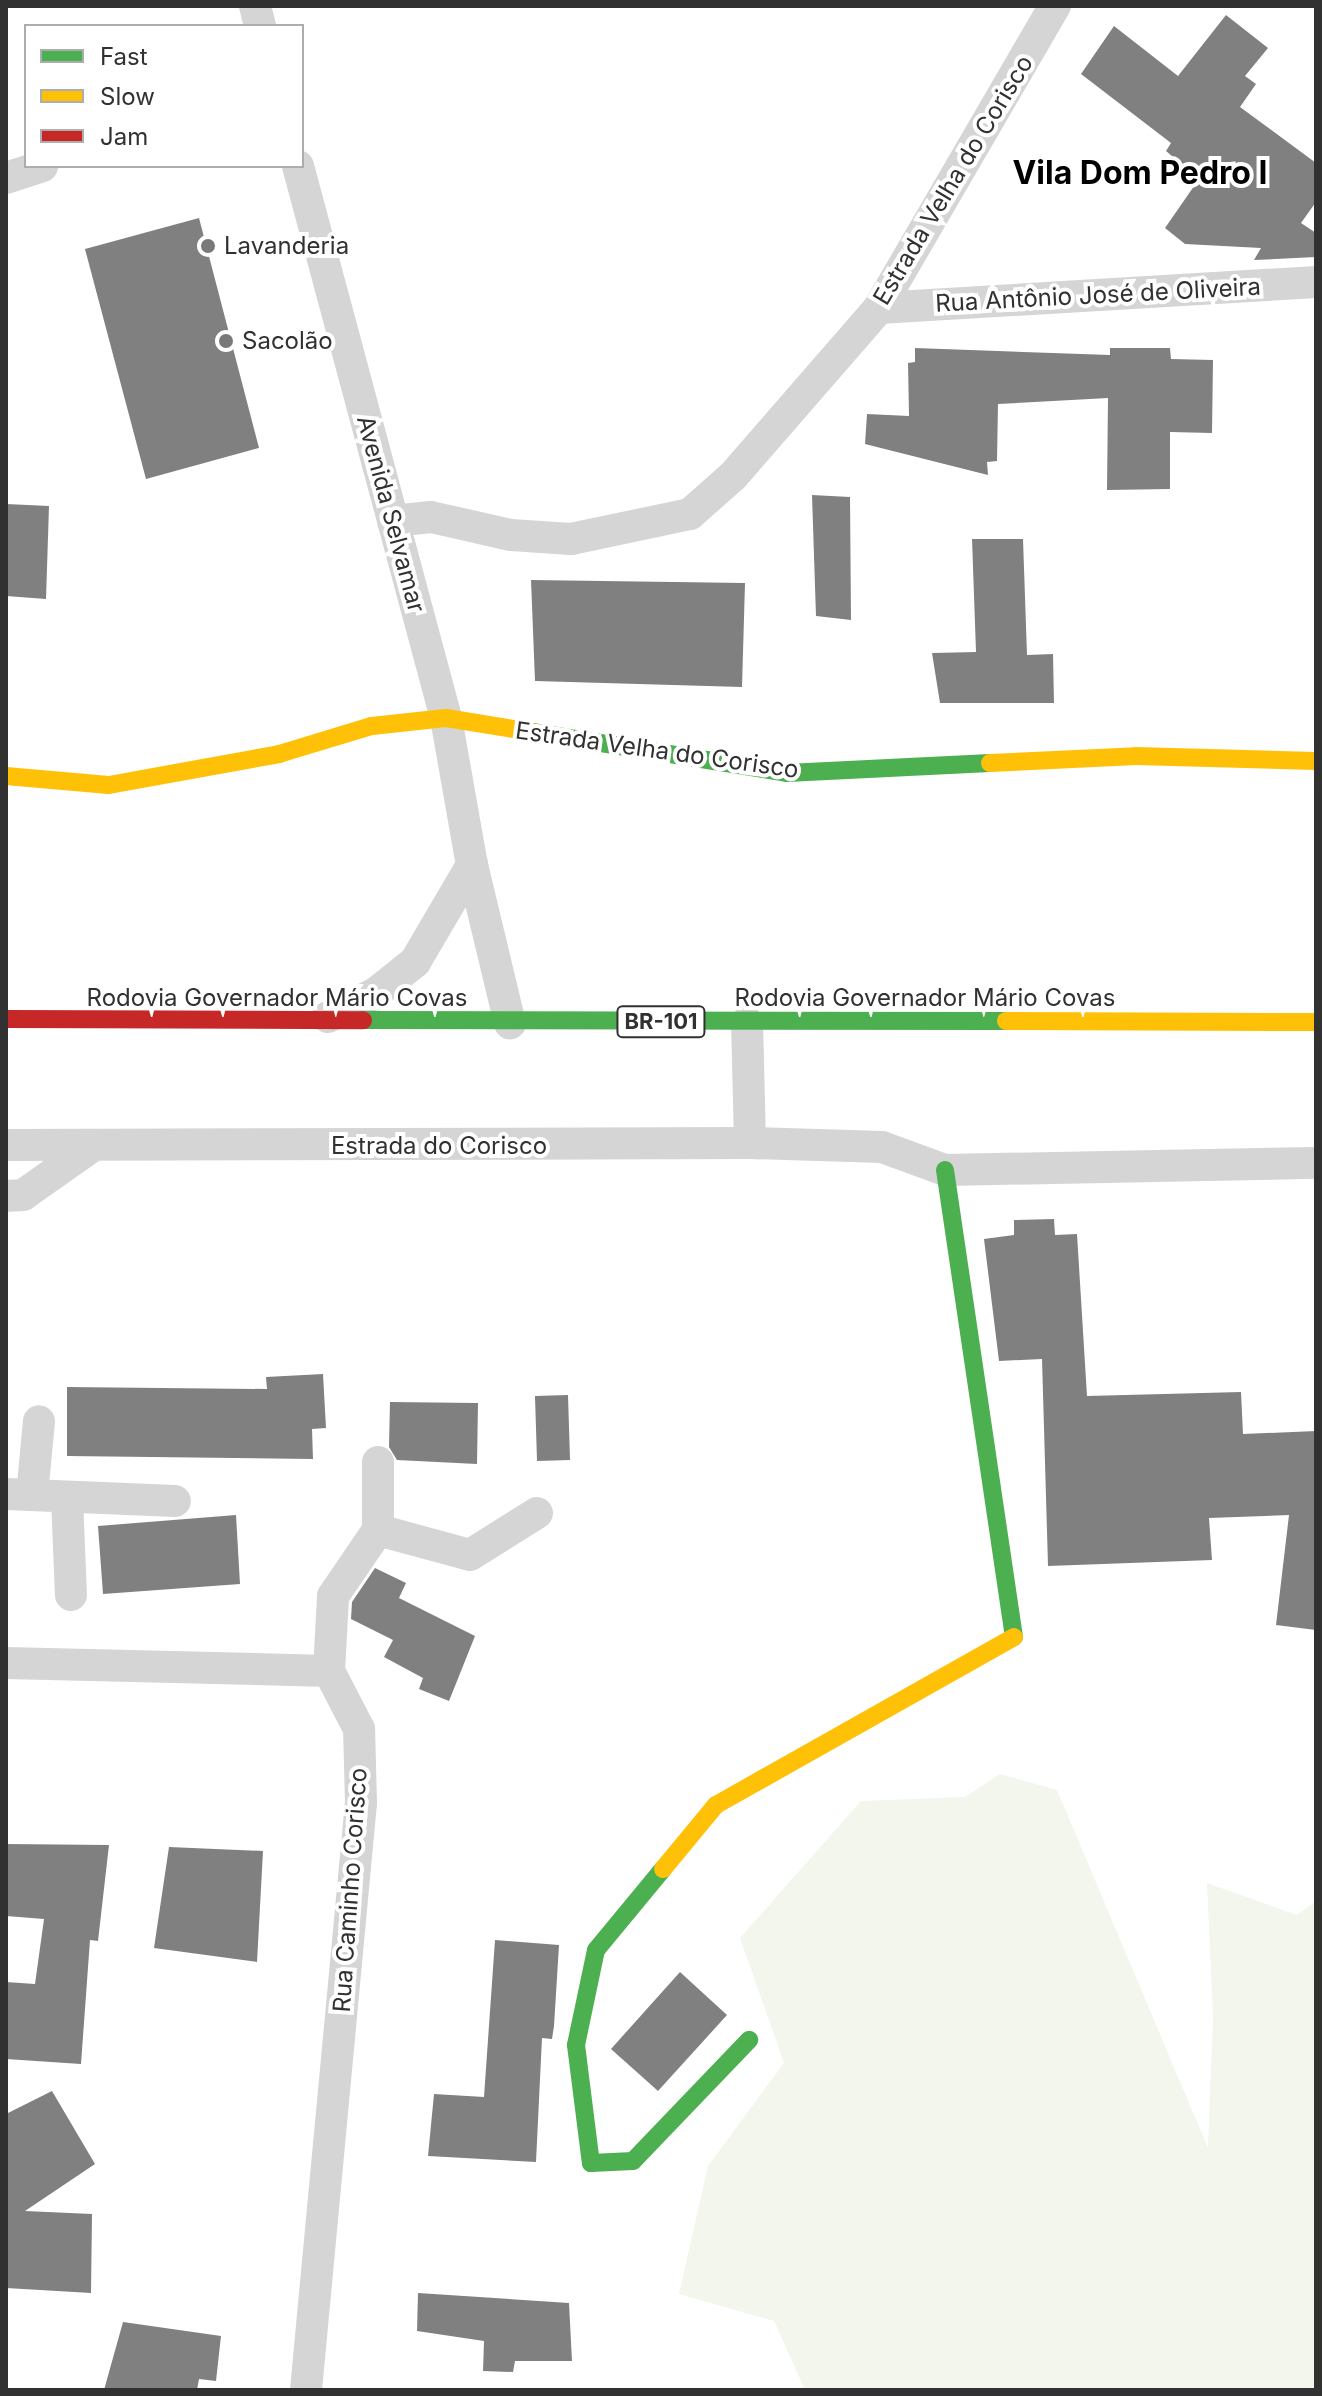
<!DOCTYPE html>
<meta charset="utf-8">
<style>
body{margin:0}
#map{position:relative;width:1322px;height:2396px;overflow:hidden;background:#fff;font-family:Inter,sans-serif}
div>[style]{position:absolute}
.green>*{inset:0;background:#f2f6ed}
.building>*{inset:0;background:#808080}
.street>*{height:32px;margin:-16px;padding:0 16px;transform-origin:16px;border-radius:16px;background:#d5d5d5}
.fast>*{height:18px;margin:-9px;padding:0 9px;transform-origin:9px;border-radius:9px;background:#4caf50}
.slow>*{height:18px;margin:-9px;padding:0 9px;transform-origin:9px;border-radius:9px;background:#ffc107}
.jam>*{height:18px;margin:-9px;padding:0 9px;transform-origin:9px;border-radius:9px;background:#c62828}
.dots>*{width:22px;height:22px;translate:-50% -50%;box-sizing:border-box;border:4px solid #fff;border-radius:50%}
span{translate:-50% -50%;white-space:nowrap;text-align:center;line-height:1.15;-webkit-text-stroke:8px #fff;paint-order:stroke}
.shield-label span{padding:2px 6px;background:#fff;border:2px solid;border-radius:6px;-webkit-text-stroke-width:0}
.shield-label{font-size:22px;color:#313131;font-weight:700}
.street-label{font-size:24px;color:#313131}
.poi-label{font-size:24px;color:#313131}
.left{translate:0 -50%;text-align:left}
.district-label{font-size:32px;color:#000;font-weight:700}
.frame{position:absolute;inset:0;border:8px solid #313131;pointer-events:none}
.legend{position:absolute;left:24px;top:24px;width:280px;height:144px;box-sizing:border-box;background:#fff;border:2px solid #adadad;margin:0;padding:10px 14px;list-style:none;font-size:24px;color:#313131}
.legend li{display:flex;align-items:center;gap:16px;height:40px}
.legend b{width:40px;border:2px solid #adadad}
</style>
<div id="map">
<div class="green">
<i style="clip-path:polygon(1000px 1774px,1057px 1790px,1208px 2148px,1213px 2016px,1207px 1883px,1297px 1915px,1316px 1901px,1316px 2390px,805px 2390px,774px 2321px,679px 2294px,708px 2166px,784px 2063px,740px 1938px,861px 1801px,965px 1797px)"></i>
</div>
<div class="building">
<i style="clip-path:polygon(1226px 15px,1268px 48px,1245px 76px,1256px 84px,1240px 107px,1316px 163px,1316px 202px,1301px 223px,1316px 233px,1316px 257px,1254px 260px,1261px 248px,1185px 244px,1165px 228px,1199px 179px,1166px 151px,1171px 143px,1081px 74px,1114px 26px,1178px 76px)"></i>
<i style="clip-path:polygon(199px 218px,259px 448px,146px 479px,85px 249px)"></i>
<i style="clip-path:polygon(915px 348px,1110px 355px,1110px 348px,1170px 348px,1171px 359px,1213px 360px,1212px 433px,1170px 432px,1170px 489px,1107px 490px,1108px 398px,998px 404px,997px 461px,987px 462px,988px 475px,865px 444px,867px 414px,909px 416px,908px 363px,915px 362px)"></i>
<i style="clip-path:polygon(812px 495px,850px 497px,851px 620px,816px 616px)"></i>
<i style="clip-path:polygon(6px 504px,49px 506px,46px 599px,6px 596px)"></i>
<i style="clip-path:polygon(972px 539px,1023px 539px,1027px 655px,1053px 654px,1054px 703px,940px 703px,932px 653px,976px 652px)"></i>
<i style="clip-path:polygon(531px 580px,745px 583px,742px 687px,535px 681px)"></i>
<i style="clip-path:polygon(1054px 1219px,1055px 1235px,1077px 1234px,1087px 1396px,1241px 1392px,1243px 1434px,1316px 1431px,1316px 1630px,1276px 1625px,1289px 1515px,1209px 1518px,1212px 1560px,1048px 1566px,1042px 1359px,999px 1361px,984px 1239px,1014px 1235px,1014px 1220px)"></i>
<i style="clip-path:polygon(323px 1374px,326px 1428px,312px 1429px,313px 1459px,67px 1456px,67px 1387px,267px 1389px,266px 1377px)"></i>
<i style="clip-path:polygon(568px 1395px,570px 1460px,537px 1461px,535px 1396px)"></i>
<i style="clip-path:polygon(390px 1402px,478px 1403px,477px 1464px,397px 1460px,389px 1447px)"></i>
<i style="clip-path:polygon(236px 1515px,240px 1584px,103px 1594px,98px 1526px)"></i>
<i style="clip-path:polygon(375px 1568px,406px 1583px,399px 1598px,475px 1636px,449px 1701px,419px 1689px,423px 1678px,384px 1657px,393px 1640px,351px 1619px,352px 1602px)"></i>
<i style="clip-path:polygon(6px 1844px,109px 1845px,98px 1941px,90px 1940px,81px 2064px,6px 2059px,6px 1982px,35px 1984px,44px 1919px,6px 1916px)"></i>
<i style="clip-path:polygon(169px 1847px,263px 1851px,257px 1962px,154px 1948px)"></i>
<i style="clip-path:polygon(495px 1940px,559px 1945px,554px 2026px,552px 2039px,542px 2038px,536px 2162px,428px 2156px,434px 2094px,484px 2097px)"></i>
<i style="clip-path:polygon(680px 1972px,727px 2015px,658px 2091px,611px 2049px)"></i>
<i style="clip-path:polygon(52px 2091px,95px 2164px,25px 2211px,92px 2214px,91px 2293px,6px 2288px,6px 2114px)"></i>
<i style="clip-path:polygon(418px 2293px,569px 2303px,572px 2361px,515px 2361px,513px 2372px,483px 2371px,484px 2341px,417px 2331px)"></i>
<i style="clip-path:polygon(123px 2322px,221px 2336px,216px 2381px,199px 2379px,197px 2390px,104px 2390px)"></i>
</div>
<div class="street">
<i style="left:255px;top:6px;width:21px;rotate:76deg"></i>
<i style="left:298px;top:166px;width:571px;rotate:74.99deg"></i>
<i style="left:446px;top:718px;width:149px;rotate:80deg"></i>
<i style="left:472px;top:865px;width:163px;rotate:76.5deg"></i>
<i style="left:6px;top:178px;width:38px;rotate:-18deg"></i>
<i style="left:879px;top:308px;width:438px;rotate:-3.4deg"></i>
<i style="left:393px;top:521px;width:38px;rotate:-6deg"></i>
<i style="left:431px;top:517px;width:82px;rotate:12.7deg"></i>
<i style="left:511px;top:535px;width:60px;rotate:3.8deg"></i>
<i style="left:571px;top:539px;width:122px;rotate:-11.9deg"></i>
<i style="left:690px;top:514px;width:57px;rotate:-41.5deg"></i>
<i style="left:733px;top:476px;width:223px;rotate:-49deg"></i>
<i style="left:879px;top:308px;width:350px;rotate:-59.8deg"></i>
<i style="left:328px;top:1017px;width:54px;rotate:-26.6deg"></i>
<i style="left:376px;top:993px;width:50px;rotate:-38.5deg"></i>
<i style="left:415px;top:962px;width:113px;rotate:-59.6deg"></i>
<i style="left:750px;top:1143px;width:132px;rotate:1.7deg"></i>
<i style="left:882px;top:1147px;width:67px;rotate:20.1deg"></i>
<i style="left:945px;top:1170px;width:371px;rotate:-1.1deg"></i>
<i style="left:6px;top:1145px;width:744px;rotate:-0.15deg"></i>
<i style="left:750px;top:1143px;width:121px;rotate:-91.4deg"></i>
<i style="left:6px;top:1196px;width:17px;rotate:-3deg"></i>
<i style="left:23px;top:1195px;width:83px;rotate:-35.2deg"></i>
<i style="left:6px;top:1494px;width:169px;rotate:2.4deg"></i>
<i style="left:32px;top:1495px;width:74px;rotate:-84.6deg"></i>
<i style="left:67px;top:1497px;width:98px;rotate:87.7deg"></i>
<i style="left:378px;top:1530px;width:95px;rotate:15.2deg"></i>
<i style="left:470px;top:1555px;width:79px;rotate:-32.1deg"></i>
<i style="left:6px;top:1663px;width:323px;rotate:1.4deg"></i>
<i style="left:329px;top:1671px;width:75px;rotate:-86.9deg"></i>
<i style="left:333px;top:1596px;width:80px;rotate:-55.7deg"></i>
<i style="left:378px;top:1530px;width:68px;rotate:-90deg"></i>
<i style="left:306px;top:2390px;width:590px;rotate:-84.65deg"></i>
<i style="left:361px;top:1803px;width:74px;rotate:-91.5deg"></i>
<i style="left:359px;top:1729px;width:65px;rotate:-117.3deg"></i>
</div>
<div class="fast">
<i style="left:532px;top:732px;width:258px;rotate:9.1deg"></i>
<i style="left:787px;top:773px;width:203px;rotate:-2.8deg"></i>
<i style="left:363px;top:1020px;width:643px;rotate:0.09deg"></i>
<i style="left:945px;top:1170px;width:472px;rotate:81.6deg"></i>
<i style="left:663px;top:1869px;width:105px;rotate:129.6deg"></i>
<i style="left:596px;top:1950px;width:97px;rotate:101.9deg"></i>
<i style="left:576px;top:2045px;width:119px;rotate:82.8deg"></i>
<i style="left:591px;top:2163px;width:42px;rotate:-2.7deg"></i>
<i style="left:633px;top:2161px;width:168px;rotate:-46.2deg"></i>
</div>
<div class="slow">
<i style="left:990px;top:763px;width:146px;rotate:-2.7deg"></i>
<i style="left:1136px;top:756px;width:180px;rotate:1.6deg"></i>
<i style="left:6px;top:776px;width:103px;rotate:5deg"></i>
<i style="left:109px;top:785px;width:173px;rotate:-10.3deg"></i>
<i style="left:279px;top:754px;width:97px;rotate:-16.8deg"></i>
<i style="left:372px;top:726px;width:74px;rotate:-6.2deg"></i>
<i style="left:446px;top:718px;width:87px;rotate:9.2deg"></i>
<i style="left:1006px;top:1021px;width:310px;rotate:0.2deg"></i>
<i style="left:663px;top:1869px;width:83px;rotate:-50.4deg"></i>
<i style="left:716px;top:1805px;width:342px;rotate:-29.4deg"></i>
</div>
<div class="jam">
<i style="left:6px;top:1019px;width:357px;rotate:0.2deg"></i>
</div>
<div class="dots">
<i style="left:208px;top:246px;background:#797979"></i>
<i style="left:226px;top:341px;background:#797979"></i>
</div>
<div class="shield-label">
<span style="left:661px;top:1022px">BR-101</span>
</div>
<div class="street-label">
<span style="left:953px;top:180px;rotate:-59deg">Estrada Velha do Corisco</span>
<span style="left:1098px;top:295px;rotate:-3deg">Rua Antônio José de Oliveira</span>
<span style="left:391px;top:514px;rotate:75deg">Avenida Selvamar</span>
<span style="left:657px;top:750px;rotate:8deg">Estrada Velha do Corisco</span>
<span style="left:277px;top:998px">Rodovia Governador Mário Covas</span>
<span style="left:925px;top:998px">Rodovia Governador Mário Covas</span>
<span style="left:439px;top:1146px">Estrada do Corisco</span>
<span style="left:350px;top:1890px;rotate:-86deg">Rua Caminho Corisco</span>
</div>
<div class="poi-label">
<span class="left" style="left:224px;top:246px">Lavanderia</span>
<span class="left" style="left:242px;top:341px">Sacolão</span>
</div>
<div class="district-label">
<span style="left:1140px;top:173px">Vila Dom Pedro I</span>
</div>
<div class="frame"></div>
<ul class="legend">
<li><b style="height:10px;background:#4caf50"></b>Fast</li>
<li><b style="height:10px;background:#ffc107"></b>Slow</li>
<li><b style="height:10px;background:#c62828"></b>Jam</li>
</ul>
</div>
